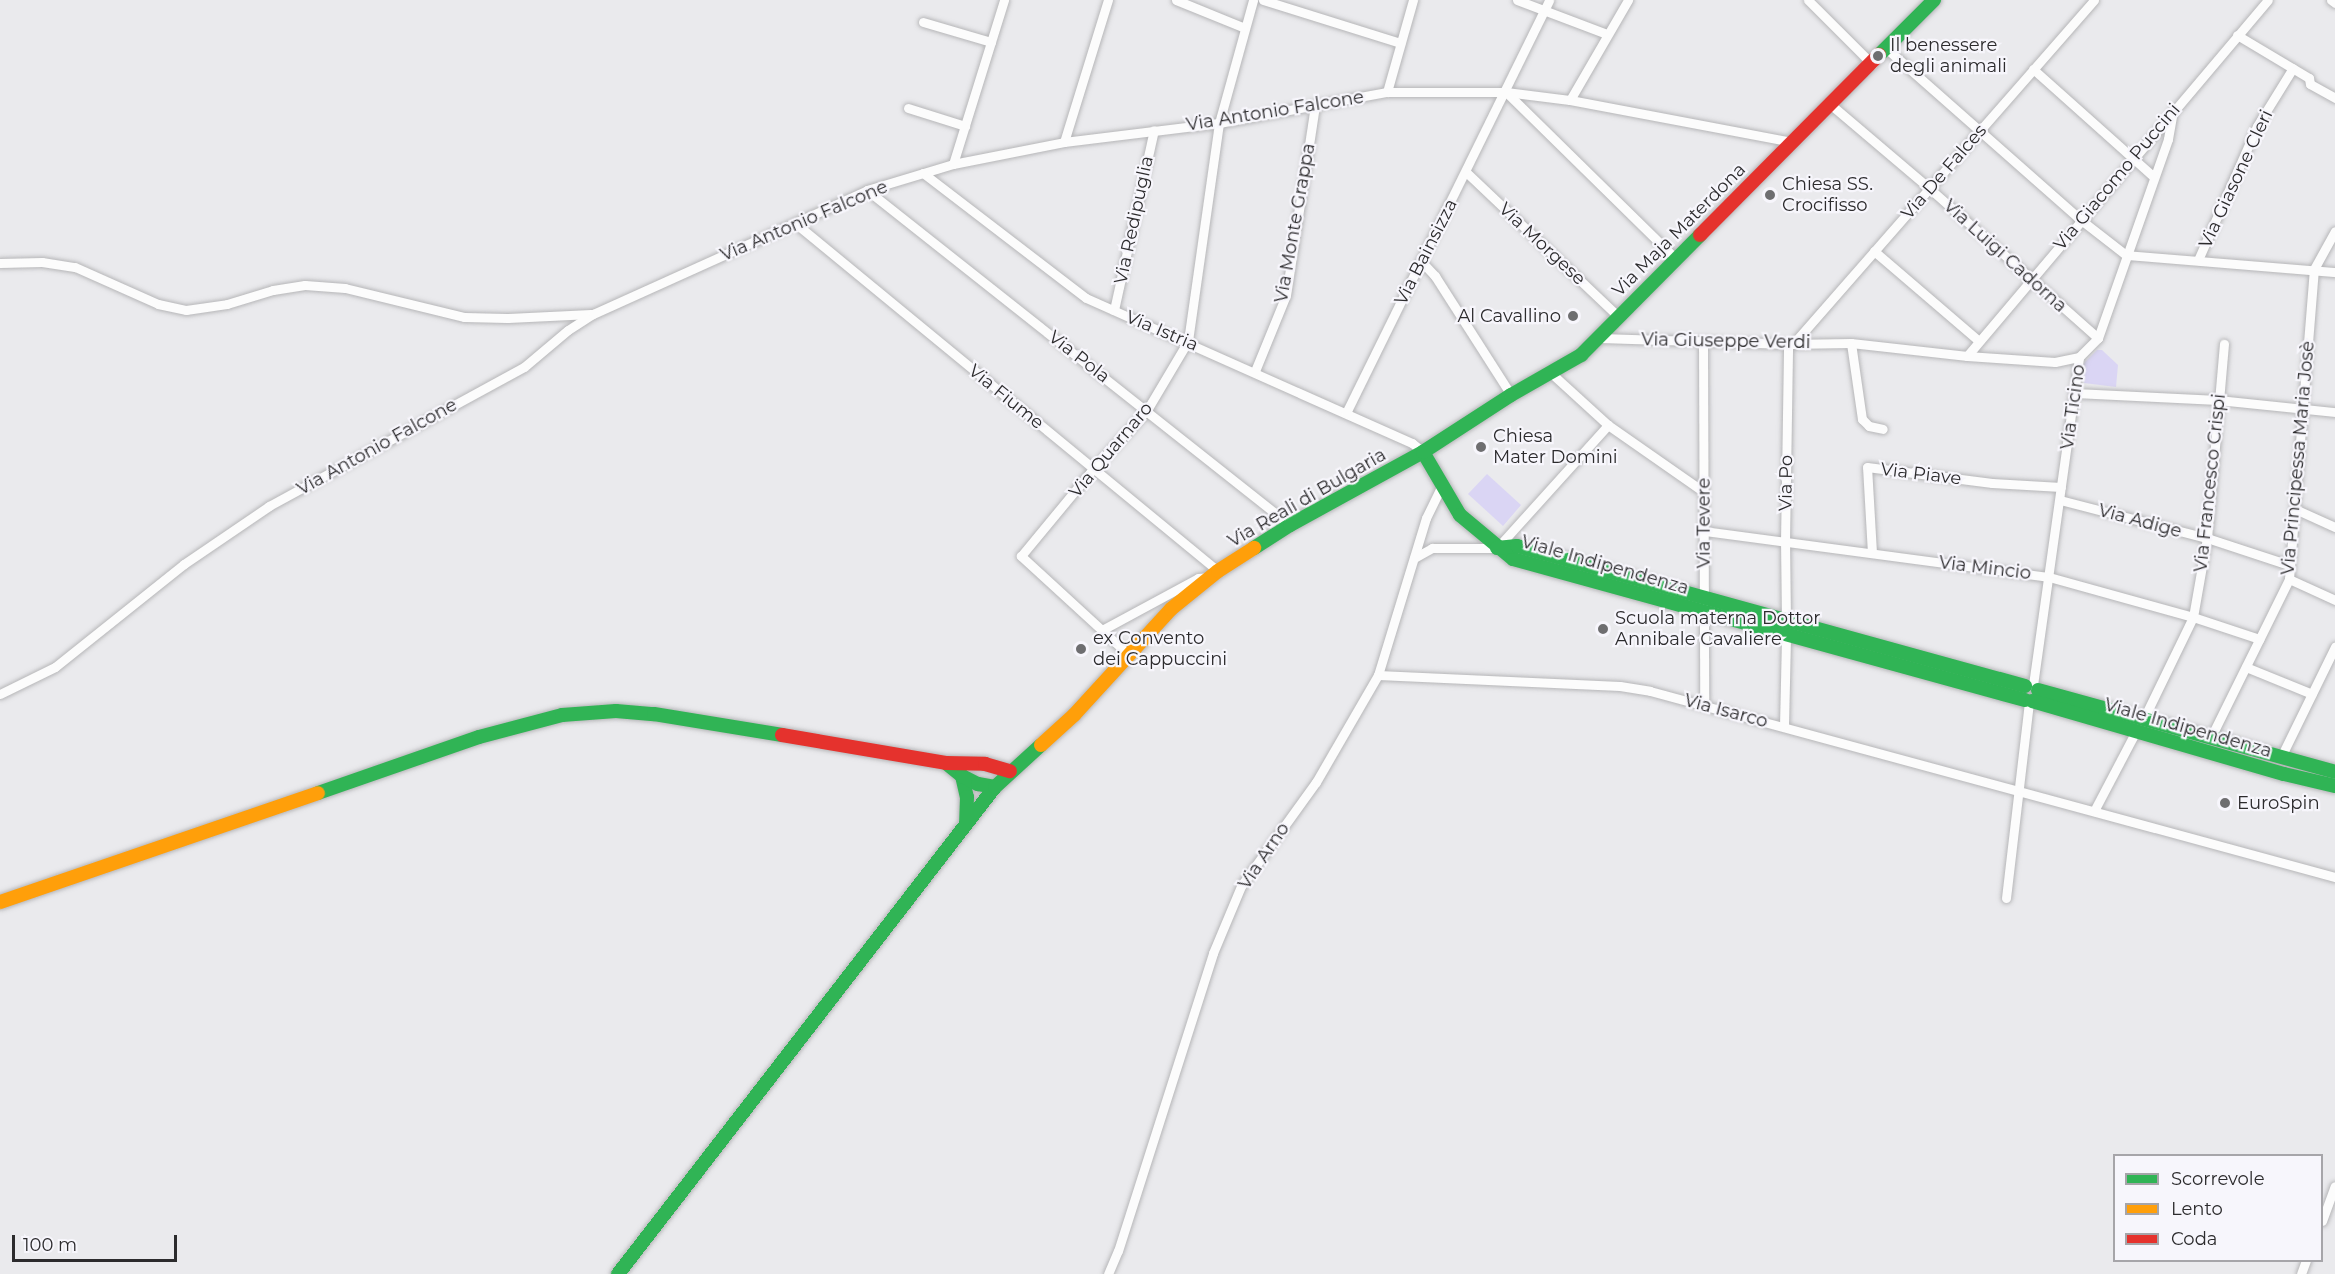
<!DOCTYPE html>
<meta charset="utf-8">
<style>
body{margin:0}
#map{position:relative;width:2335px;height:1274px;overflow:hidden;background:#eaeaed;font-family:Montserrat,sans-serif}
div>[style]{position:absolute}
.green>*{inset:0;background:#dad5f4}
.roads{filter:drop-shadow(0 0 2px #b6b6b8) drop-shadow(0 0 2px #b6b6b8)}
.street>*{height:9px;margin:-4.5px;padding:0 4.5px;transform-origin:4.5px;border-radius:4.5px;background:#fcfcfc}
.fast>*{height:14px;margin:-7px;padding:0 7px;transform-origin:7px;border-radius:7px;background:#30b455}
.slow>*{height:14px;margin:-7px;padding:0 7px;transform-origin:7px;border-radius:7px;background:#ff9f0a}
.jam>*{height:14px;margin:-7px;padding:0 7px;transform-origin:7px;border-radius:7px;background:#e5322d}
.dots>*{width:16px;height:16px;translate:-50% -50%;box-sizing:border-box;border:3px solid #f7f6fc;border-radius:50%}
span{translate:-50% -50%;white-space:nowrap;text-align:center;line-height:1.15;-webkit-text-stroke:4.5px #f7f6fc;paint-order:stroke}
.poi-label{font-size:18px;color:#2c2b2d}
.left{translate:0 -50%;text-align:left}
.right{translate:-100% -50%;text-align:right}
.street-label{font-size:18px;color:#2c2b2d}
.legend{position:absolute;left:2113px;top:1154px;width:210px;height:108px;box-sizing:border-box;background:#f7f6fc;border:2px solid #a6a5a9;margin:0;padding:8px 10px;list-style:none;font-size:18px;color:#2c2b2d}
.legend li{display:flex;align-items:center;gap:12px;height:30px}
.legend b{width:30px;border:2px solid #a6a5a9}
.scale{position:absolute;left:12px;top:1235px;width:165px;height:27px;box-sizing:border-box;border:3px solid #2c2b2d;border-top:0;padding-left:8px;font-size:18px;line-height:21px;white-space:nowrap;color:#2c2b2d;-webkit-text-stroke:4px #f7f6fc;paint-order:stroke}
</style>
<div id="map">
<div class="green">
<i style="clip-path:polygon(2097px 350px,2102px 350px,2118px 365px,2116px 387px,2084px 383px,2082px 378px,2084px 363px)"></i>
<i style="clip-path:polygon(1487px 474px,1521px 505px,1503px 526px,1468px 494px)"></i>
</div>
<div class="roads">
<div class="street">
<i style="left:1176px;top:0;width:74px;rotate:22.1deg"></i>
<i style="left:1263px;top:0;width:144px;rotate:17.4deg"></i>
<i style="left:1517px;top:0;width:96px;rotate:20.7deg"></i>
<i style="left:1808px;top:0;width:91px;rotate:45deg"></i>
<i style="left:2331px;top:0;width:5px;rotate:37deg"></i>
<i style="left:923px;top:22px;width:71px;rotate:16.4deg"></i>
<i style="left:2237px;top:35px;width:84px;rotate:30.8deg"></i>
<i style="left:2309px;top:78px;width:6px;rotate:81deg"></i>
<i style="left:2310px;top:84px;width:29px;rotate:29deg"></i>
<i style="left:1887px;top:49px;width:259px;rotate:41.4deg"></i>
<i style="left:2081px;top:220px;width:57px;rotate:37.9deg"></i>
<i style="left:2033px;top:69px;width:162px;rotate:41.8deg"></i>
<i style="left:1387px;top:92px;width:96px;rotate:-74.2deg"></i>
<i style="left:1506px;top:92px;width:238px;rotate:44.5deg"></i>
<i style="left:1570px;top:100px;width:116px;rotate:-59.9deg"></i>
<i style="left:1830px;top:104px;width:130px;rotate:40.3deg"></i>
<i style="left:1929px;top:188px;width:226px;rotate:41.6deg"></i>
<i style="left:908px;top:108px;width:60px;rotate:17.5deg"></i>
<i style="left:1064px;top:142px;width:149px;rotate:-72.8deg"></i>
<i style="left:953px;top:164px;width:172px;rotate:-72.7deg"></i>
<i style="left:1466px;top:172px;width:211px;rotate:43.5deg"></i>
<i style="left:923px;top:173px;width:205px;rotate:37.5deg"></i>
<i style="left:1086px;top:298px;width:357px;rotate:24deg"></i>
<i style="left:1412px;top:443px;width:14px;rotate:39deg"></i>
<i style="left:867px;top:190px;width:540px;rotate:38.38deg"></i>
<i style="left:795px;top:223px;width:548px;rotate:39.44deg"></i>
<i style="left:1874px;top:251px;width:138px;rotate:40.6deg"></i>
<i style="left:2126px;top:255px;width:210px;rotate:4.7deg"></i>
<i style="left:2198px;top:260px;width:146px;rotate:-66.2deg"></i>
<i style="left:2257px;top:126px;width:68px;rotate:-58.2deg"></i>
<i style="left:1421px;top:261px;width:21px;rotate:47deg"></i>
<i style="left:1435px;top:276px;width:141px;rotate:57.4deg"></i>
<i style="left:0;top:263px;width:42px;rotate:-1.4deg"></i>
<i style="left:42px;top:262px;width:33px;rotate:9deg"></i>
<i style="left:75px;top:267px;width:91px;rotate:24deg"></i>
<i style="left:158px;top:304px;width:29px;rotate:12deg"></i>
<i style="left:186px;top:310px;width:41px;rotate:-8.3deg"></i>
<i style="left:227px;top:304px;width:48px;rotate:-16.9deg"></i>
<i style="left:273px;top:290px;width:32px;rotate:-9deg"></i>
<i style="left:305px;top:285px;width:40px;rotate:4.3deg"></i>
<i style="left:345px;top:288px;width:122px;rotate:13.7deg"></i>
<i style="left:464px;top:317px;width:44px;rotate:1.3deg"></i>
<i style="left:508px;top:318px;width:83px;rotate:-2.8deg"></i>
<i style="left:1114px;top:310px;width:184px;rotate:-77.5deg"></i>
<i style="left:1600px;top:338px;width:188px;rotate:1.8deg"></i>
<i style="left:1788px;top:344px;width:63px;rotate:-0.9deg"></i>
<i style="left:1851px;top:343px;width:117px;rotate:6.4deg"></i>
<i style="left:1967px;top:356px;width:88px;rotate:3.9deg"></i>
<i style="left:2055px;top:362px;width:25px;rotate:-12deg"></i>
<i style="left:1703px;top:341px;width:364px;rotate:89.8deg"></i>
<i style="left:1851px;top:343px;width:77px;rotate:81.8deg"></i>
<i style="left:1862px;top:419px;width:10px;rotate:45deg"></i>
<i style="left:1869px;top:426px;width:14px;rotate:12deg"></i>
<i style="left:1793px;top:344px;width:457px;rotate:-48.8deg"></i>
<i style="left:1967px;top:356px;width:466px;rotate:-49.8deg"></i>
<i style="left:1255px;top:371px;width:82px;rotate:-67.8deg"></i>
<i style="left:1286px;top:295px;width:191px;rotate:-81.3deg"></i>
<i style="left:1551px;top:373px;width:77px;rotate:42.4deg"></i>
<i style="left:1608px;top:425px;width:117px;rotate:34.9deg"></i>
<i style="left:2075px;top:393px;width:143px;rotate:2.8deg"></i>
<i style="left:2218px;top:400px;width:118px;rotate:5.9deg"></i>
<i style="left:1346px;top:413px;width:460px;rotate:-63.8deg"></i>
<i style="left:2060px;top:500px;width:152px;rotate:14.5deg"></i>
<i style="left:2207px;top:538px;width:86px;rotate:18.2deg"></i>
<i style="left:2295px;top:509px;width:44px;rotate:24.2deg"></i>
<i style="left:1704px;top:531px;width:348px;rotate:7.6deg"></i>
<i style="left:2049px;top:577px;width:149px;rotate:15.5deg"></i>
<i style="left:2193px;top:617px;width:70px;rotate:18.4deg"></i>
<i style="left:1872px;top:553px;width:86px;rotate:-93.3deg"></i>
<i style="left:1867px;top:467px;width:126px;rotate:7.3deg"></i>
<i style="left:1992px;top:483px;width:69px;rotate:3.3deg"></i>
<i style="left:1414px;top:558px;width:21px;rotate:-29deg"></i>
<i style="left:1432px;top:548px;width:65px"></i>
<i style="left:1497px;top:548px;width:166px;rotate:-47.9deg"></i>
<i style="left:2289px;top:579px;width:51px;rotate:24.5deg"></i>
<i style="left:1786px;top:621px;width:79px;rotate:-90.7deg"></i>
<i style="left:1785px;top:542px;width:198px;rotate:-89.1deg"></i>
<i style="left:1102px;top:630px;width:109px;rotate:-28.4deg"></i>
<i style="left:1198px;top:578px;width:12px;rotate:-5deg"></i>
<i style="left:1129px;top:655px;width:147px;rotate:-137.5deg"></i>
<i style="left:1021px;top:556px;width:113px;rotate:-50.4deg"></i>
<i style="left:1093px;top:469px;width:80px;rotate:-47.5deg"></i>
<i style="left:1147px;top:410px;width:80px;rotate:-59.3deg"></i>
<i style="left:1188px;top:341px;width:220px;rotate:-81.9deg"></i>
<i style="left:1219px;top:123px;width:128px;rotate:-74.5deg"></i>
<i style="left:2246px;top:667px;width:71px;rotate:22.2deg"></i>
<i style="left:1378px;top:675px;width:242px;rotate:2.6deg"></i>
<i style="left:1620px;top:686px;width:30px;rotate:9deg"></i>
<i style="left:1650px;top:691px;width:710px;rotate:15.19deg"></i>
<i style="left:2033px;top:685px;width:331px;rotate:-82deg"></i>
<i style="left:2079px;top:357px;width:27px;rotate:-45deg"></i>
<i style="left:2098px;top:338px;width:211px;rotate:-70.6deg"></i>
<i style="left:2168px;top:139px;width:28px;rotate:-80deg"></i>
<i style="left:0;top:694px;width:61px;rotate:-26.1deg"></i>
<i style="left:55px;top:667px;width:165px;rotate:-38.6deg"></i>
<i style="left:184px;top:564px;width:103px;rotate:-34.3deg"></i>
<i style="left:269px;top:506px;width:290px;rotate:-28.6deg"></i>
<i style="left:524px;top:367px;width:57px;rotate:-40.1deg"></i>
<i style="left:568px;top:330px;width:30px;rotate:-33deg"></i>
<i style="left:593px;top:314px;width:301px;rotate:-24.3deg"></i>
<i style="left:867px;top:190px;width:90px;rotate:-16.8deg"></i>
<i style="left:953px;top:164px;width:113px;rotate:-11.2deg"></i>
<i style="left:1064px;top:142px;width:156px;rotate:-7deg"></i>
<i style="left:1219px;top:123px;width:171px;rotate:-10.5deg"></i>
<i style="left:1387px;top:92px;width:119px"></i>
<i style="left:1506px;top:92px;width:64px;rotate:7.1deg"></i>
<i style="left:1570px;top:100px;width:227px;rotate:10.7deg"></i>
<i style="left:2144px;top:718px;width:112px;rotate:-64.1deg"></i>
<i style="left:2193px;top:617px;width:80px;rotate:-80deg"></i>
<i style="left:2207px;top:538px;width:195px;rotate:-85deg"></i>
<i style="left:1784px;top:726px;width:91px;rotate:-88.7deg"></i>
<i style="left:2211px;top:737px;width:176px;rotate:-63.7deg"></i>
<i style="left:2289px;top:579px;width:311px;rotate:-85.4deg"></i>
<i style="left:2314px;top:269px;width:43px;rotate:-61.1deg"></i>
<i style="left:2281px;top:757px;width:123px;rotate:-63.9deg"></i>
<i style="left:2094px;top:811px;width:90px;rotate:-62.3deg"></i>
<i style="left:2006px;top:898px;width:198px;rotate:-83.3deg"></i>
<i style="left:2322px;top:1221px;width:37px;rotate:-70deg"></i>
<i style="left:1108px;top:1274px;width:25px;rotate:-67deg"></i>
<i style="left:1118px;top:1251px;width:313px;rotate:-72.3deg"></i>
<i style="left:1213px;top:953px;width:73px;rotate:-67.3deg"></i>
<i style="left:1241px;top:886px;width:128px;rotate:-54.2deg"></i>
<i style="left:1316px;top:782px;width:124px;rotate:-59.9deg"></i>
<i style="left:1378px;top:675px;width:164px;rotate:-73deg"></i>
<i style="left:1426px;top:518px;width:34px;rotate:-64deg"></i>
<i style="left:2301px;top:1274px;width:15px;rotate:-70deg"></i>
</div>
<div class="fast">
<i style="left:1879px;top:55px;width:78px;rotate:-45deg"></i>
<i style="left:1423px;top:452px;width:73px;rotate:59.6deg"></i>
<i style="left:1460px;top:515px;width:69px;rotate:39.7deg"></i>
<i style="left:1513px;top:559px;width:531px;rotate:15.4deg"></i>
<i style="left:1254px;top:548px;width:43px;rotate:-32.6deg"></i>
<i style="left:1290px;top:525px;width:152px;rotate:-28.8deg"></i>
<i style="left:1423px;top:452px;width:105px;rotate:-32.9deg"></i>
<i style="left:1511px;top:395px;width:81px;rotate:-29.7deg"></i>
<i style="left:1581px;top:355px;width:169px;rotate:-45.2deg"></i>
<i style="left:1497px;top:548px;width:20px;rotate:-6deg"></i>
<i style="left:1517px;top:546px;width:527px;rotate:15.41deg"></i>
<i style="left:2038px;top:690px;width:308px;rotate:15.4deg"></i>
<i style="left:2032px;top:701px;width:262px;rotate:16.2deg"></i>
<i style="left:2284px;top:774px;width:52px;rotate:13.2deg"></i>
<i style="left:946px;top:763px;width:21px;rotate:39deg"></i>
<i style="left:962px;top:776px;width:22px;rotate:77deg"></i>
<i style="left:967px;top:797px;width:27px;rotate:92deg"></i>
<i style="left:962px;top:776px;width:18px;rotate:27deg"></i>
<i style="left:978px;top:784px;width:17px;rotate:10deg"></i>
<i style="left:318px;top:793px;width:170px;rotate:-19.2deg"></i>
<i style="left:479px;top:737px;width:86px;rotate:-14.8deg"></i>
<i style="left:562px;top:715px;width:54px;rotate:-4.2deg"></i>
<i style="left:616px;top:711px;width:38px;rotate:5deg"></i>
<i style="left:654px;top:714px;width:130px;rotate:9.3deg"></i>
<i style="left:618px;top:1274px;width:616px;rotate:-52.26deg"></i>
<i style="left:995px;top:787px;width:62px;rotate:-42.4deg"></i>
</div>
<div class="slow">
<i style="left:1041px;top:745px;width:45px;rotate:-42.3deg"></i>
<i style="left:1074px;top:715px;width:144px;rotate:-47.5deg"></i>
<i style="left:1171px;top:609px;width:60px;rotate:-39deg"></i>
<i style="left:1218px;top:571px;width:43px;rotate:-32.6deg"></i>
<i style="left:0;top:902px;width:336px;rotate:-18.9deg"></i>
</div>
<div class="jam">
<i style="left:1700px;top:235px;width:254px;rotate:-45.2deg"></i>
<i style="left:782px;top:735px;width:166px;rotate:9.7deg"></i>
<i style="left:946px;top:763px;width:39px;rotate:1deg"></i>
<i style="left:985px;top:764px;width:26px;rotate:16deg"></i>
</div>
</div>
<div class="dots">
<i style="left:1878px;top:56px;background:#6e6e70"></i>
<i style="left:1770px;top:195px;background:#6e6e70"></i>
<i style="left:1573px;top:316px;background:#6e6e70"></i>
<i style="left:1481px;top:447px;background:#6e6e70"></i>
<i style="left:1603px;top:629px;background:#6e6e70"></i>
<i style="left:1081px;top:649px;background:#6e6e70"></i>
<i style="left:2225px;top:803px;background:#6e6e70"></i>
</div>
<div class="poi-label">
<span class="left" style="left:1890px;top:56px">Il benessere<br>degli animali</span>
<span class="left" style="left:1782px;top:195px">Chiesa SS.<br>Crocifisso</span>
<span class="right" style="left:1561px;top:316px">Al Cavallino</span>
<span class="left" style="left:1493px;top:447px">Chiesa<br>Mater Domini</span>
<span class="left" style="left:1615px;top:629px">Scuola materna Dottor<br>Annibale Cavaliere</span>
<span class="left" style="left:1093px;top:649px">ex Convento<br>dei Cappuccini</span>
<span class="left" style="left:2237px;top:803px">EuroSpin</span>
</div>
<div class="street-label">
<span style="left:1275px;top:111px;rotate:-9deg">Via Antonio Falcone</span>
<span style="left:1944px;top:172px;rotate:-49deg">Via De Falces</span>
<span style="left:2117px;top:177px;rotate:-50deg">Via Giacomo Puccini</span>
<span style="left:2236px;top:179px;rotate:-65deg">Via Giasone Cleri</span>
<span style="left:1134px;top:220px;rotate:-78deg">Via Redipuglia</span>
<span style="left:804px;top:221px;rotate:-23deg">Via Antonio Falcone</span>
<span style="left:1295px;top:223px;rotate:-80deg">Via Monte Grappa</span>
<span style="left:1679px;top:230px;rotate:-45deg">Via Maja Materdona</span>
<span style="left:1542px;top:244px;rotate:43deg">Via Morgese</span>
<span style="left:1426px;top:252px;rotate:-63deg">Via Bainsizza</span>
<span style="left:2005px;top:256px;rotate:42deg">Via Luigi Cadorna</span>
<span style="left:1162px;top:331px;rotate:23deg">Via Istria</span>
<span style="left:1726px;top:341px;rotate:1deg">Via Giuseppe Verdi</span>
<span style="left:1079px;top:357px;rotate:38deg">Via Pola</span>
<span style="left:1006px;top:397px;rotate:39deg">Via Fiume</span>
<span style="left:2073px;top:407px;rotate:-82deg">Via Ticino</span>
<span style="left:377px;top:447px;rotate:-29deg">Via Antonio Falcone</span>
<span style="left:1111px;top:450px;rotate:-50deg">Via Quarnaro</span>
<span style="left:2298px;top:458px;rotate:-85deg">Via Principessa Maria Josè</span>
<span style="left:1921px;top:474px;rotate:7deg">Via Piave</span>
<span style="left:1786px;top:483px;rotate:-89deg">Via Po</span>
<span style="left:2210px;top:483px;rotate:-84deg">Via Francesco Crispi</span>
<span style="left:1307px;top:498px;rotate:-30deg">Via Reali di Bulgaria</span>
<span style="left:2140px;top:521px;rotate:15deg">Via Adige</span>
<span style="left:1704px;top:523px;rotate:-90deg">Via Tevere</span>
<span style="left:1605px;top:565px;rotate:16deg">Viale Indipendenza</span>
<span style="left:1985px;top:568px;rotate:7deg">Via Mincio</span>
<span style="left:1726px;top:711px;rotate:15deg">Via Isarco</span>
<span style="left:2188px;top:728px;rotate:16deg">Viale Indipendenza</span>
<span style="left:1264px;top:856px;rotate:-56deg">Via Arno</span>
</div>
<ul class="legend">
<li><b style="height:8px;background:#30b455"></b>Scorrevole</li>
<li><b style="height:8px;background:#ff9f0a"></b>Lento</li>
<li><b style="height:8px;background:#e5322d"></b>Coda</li>
</ul>
<div class="scale">100 m</div>
</div>
